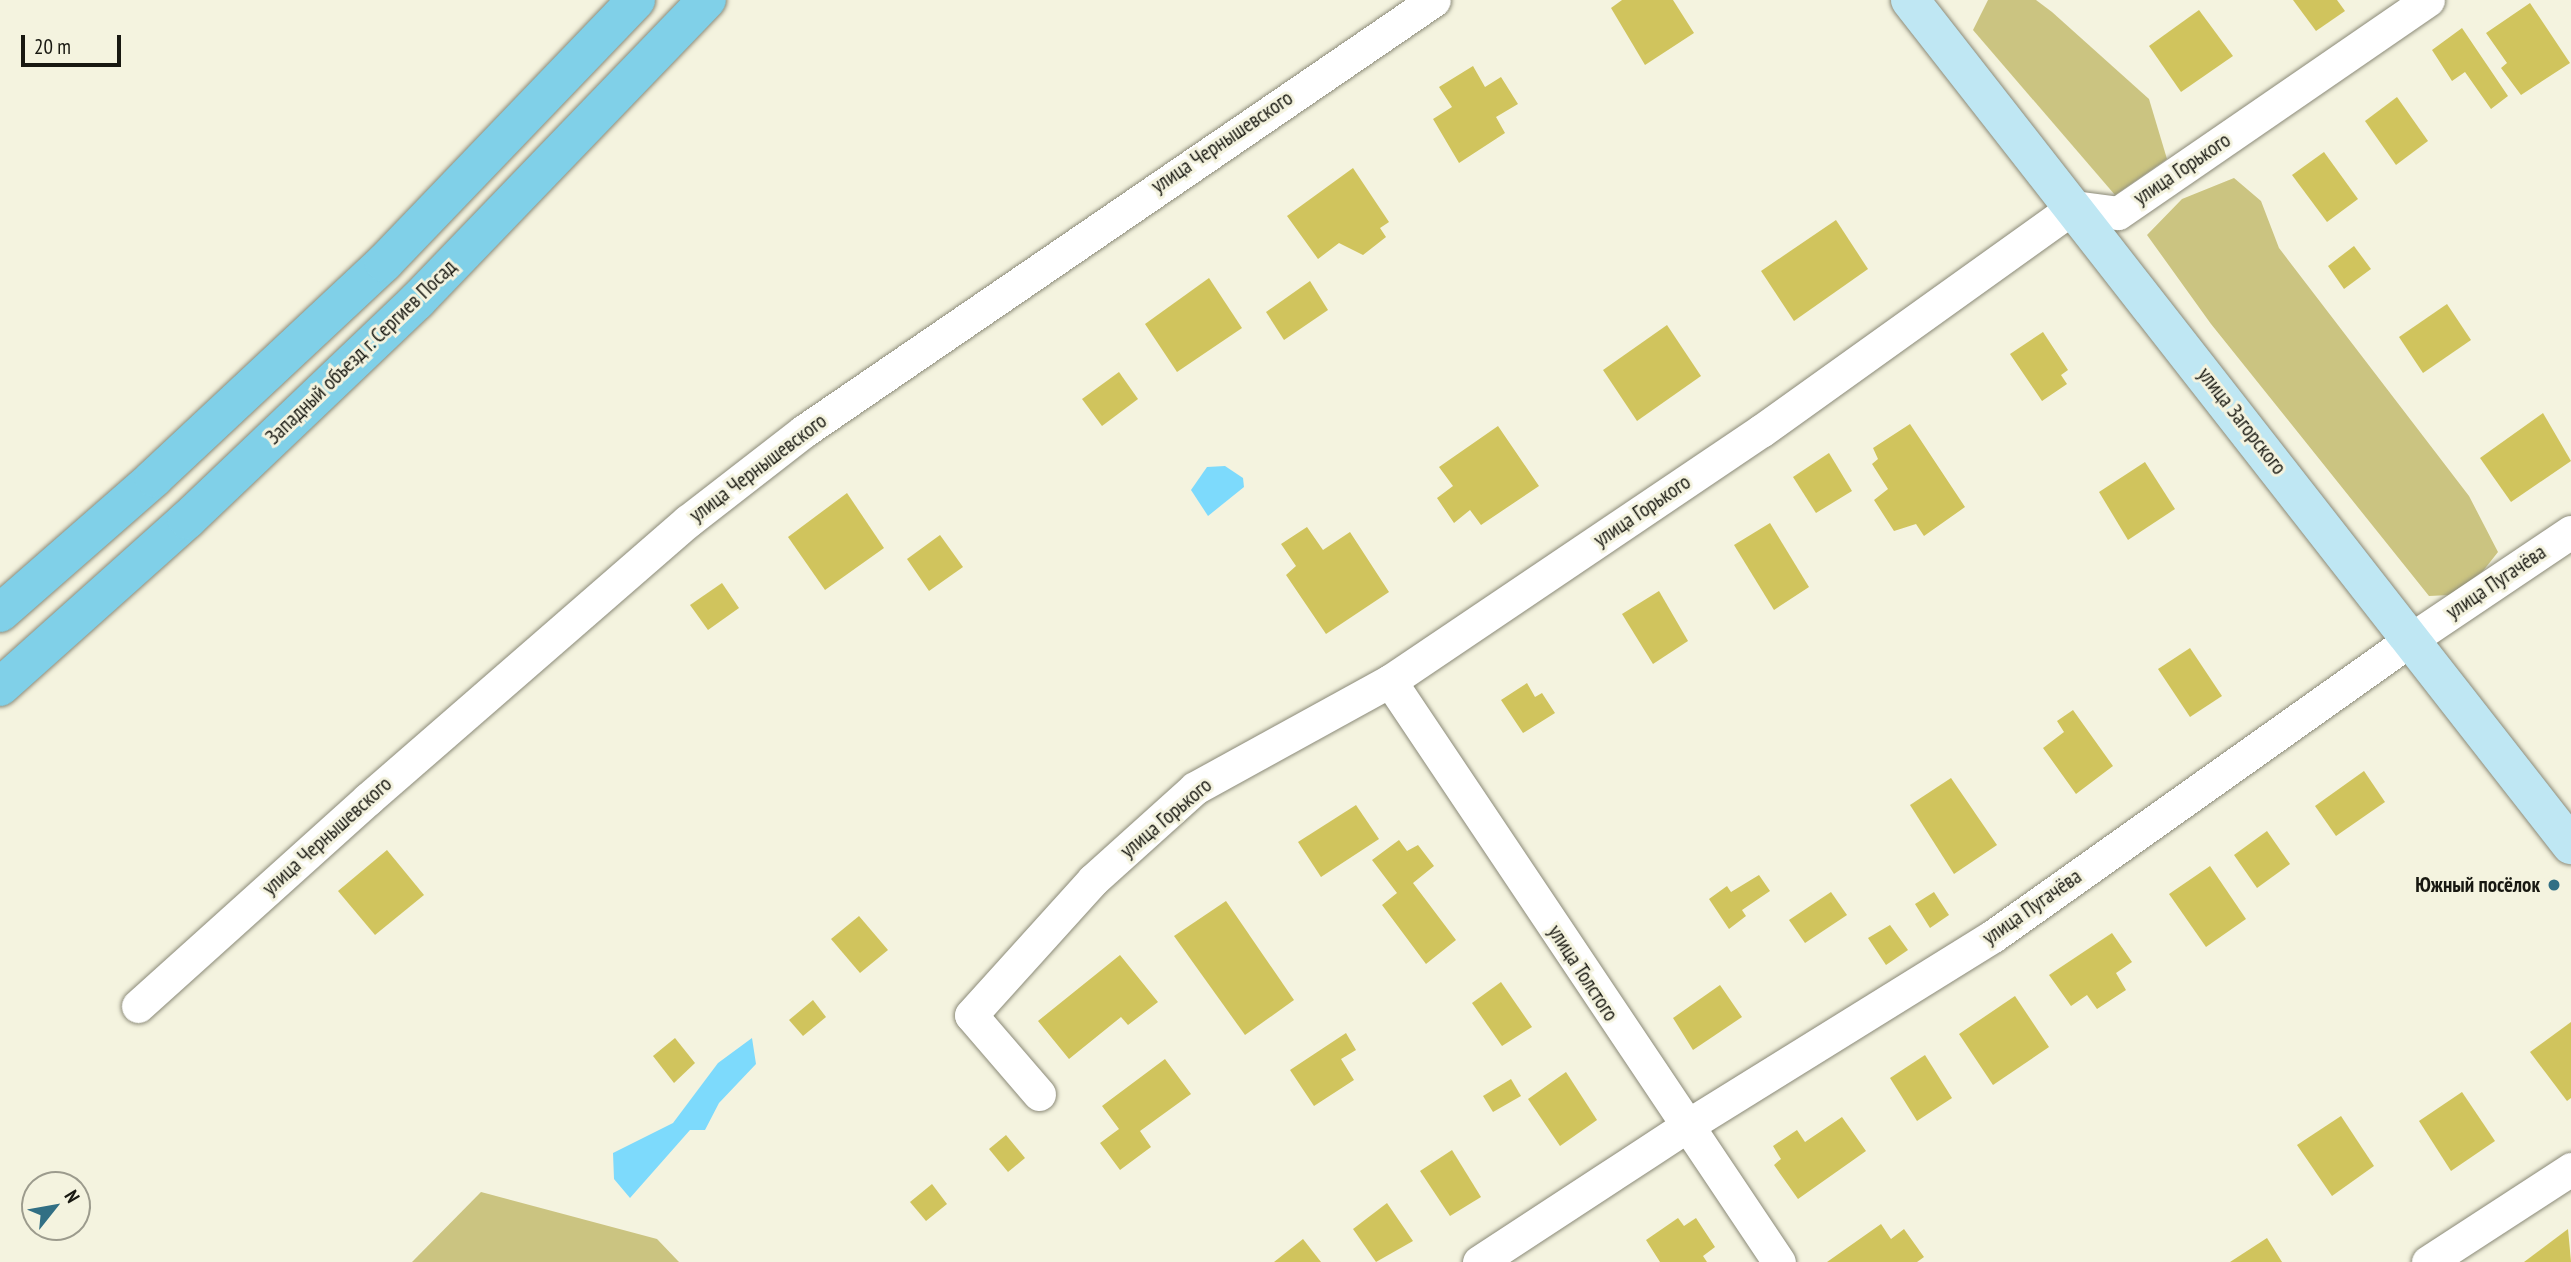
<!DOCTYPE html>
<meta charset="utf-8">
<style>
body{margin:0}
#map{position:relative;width:2571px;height:1262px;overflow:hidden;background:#f4f3df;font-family:"PT Sans Narrow",sans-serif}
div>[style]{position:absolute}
.green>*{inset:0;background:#cbc481}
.water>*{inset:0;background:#7ddafc}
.building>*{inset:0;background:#d0c45d}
.roads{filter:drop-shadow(0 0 2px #8b8a78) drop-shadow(0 0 2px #8b8a78)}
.street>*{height:33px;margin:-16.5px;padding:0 16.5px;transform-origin:16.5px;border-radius:16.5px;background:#fff}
.secondary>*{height:38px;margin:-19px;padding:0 19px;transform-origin:19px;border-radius:19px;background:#bfe7f3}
.primary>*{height:38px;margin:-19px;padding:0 19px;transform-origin:19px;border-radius:19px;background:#80d0e8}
.dots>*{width:19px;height:19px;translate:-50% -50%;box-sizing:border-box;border:4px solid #f4f3df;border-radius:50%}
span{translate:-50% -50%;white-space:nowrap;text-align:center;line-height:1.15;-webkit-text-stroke:6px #f4f3df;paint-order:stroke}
.street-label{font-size:21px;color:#181811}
.poi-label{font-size:21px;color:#181811;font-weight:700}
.right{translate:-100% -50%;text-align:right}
.north{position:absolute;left:21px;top:1171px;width:70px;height:70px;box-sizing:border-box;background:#f4f3df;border:2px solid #9c9b8d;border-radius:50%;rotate:59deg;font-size:19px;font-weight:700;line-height:28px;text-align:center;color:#181811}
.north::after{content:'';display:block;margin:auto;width:24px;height:32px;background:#316f84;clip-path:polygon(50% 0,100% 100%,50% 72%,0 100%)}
.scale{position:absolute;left:21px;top:35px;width:100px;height:32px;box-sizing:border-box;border:4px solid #181811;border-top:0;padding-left:9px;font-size:21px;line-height:24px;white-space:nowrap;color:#181811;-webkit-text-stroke:5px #f4f3df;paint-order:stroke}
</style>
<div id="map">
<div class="green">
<i style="clip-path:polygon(1988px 0,2036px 0,2052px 12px,2149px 99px,2167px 159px,2115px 195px,1973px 30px)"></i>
<i style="clip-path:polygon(2234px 178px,2261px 201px,2279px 248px,2469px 496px,2498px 552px,2483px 571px,2450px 595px,2429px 596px,2211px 324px,2147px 235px,2182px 199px)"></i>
<i style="clip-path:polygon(481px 1192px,657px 1239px,679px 1262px,412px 1262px)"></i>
</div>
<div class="water">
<i style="clip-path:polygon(1225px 466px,1243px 478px,1244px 487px,1208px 516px,1191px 490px,1207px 467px)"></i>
<i style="clip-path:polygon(752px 1038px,756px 1064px,719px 1103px,705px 1130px,690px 1130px,630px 1198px,614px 1179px,613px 1153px,673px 1123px,718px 1063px)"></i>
</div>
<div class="building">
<i style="clip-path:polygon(1622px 0,1673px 0,1694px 33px,1645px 65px,1611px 8px)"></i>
<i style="clip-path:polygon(2293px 0,2337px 0,2345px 11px,2316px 31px)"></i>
<i style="clip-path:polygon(2530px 3px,2570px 63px,2521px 95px,2501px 68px,2507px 63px,2486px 33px)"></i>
<i style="clip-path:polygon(2199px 10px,2233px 56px,2181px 92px,2149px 46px)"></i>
<i style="clip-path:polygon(2462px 28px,2508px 96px,2491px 109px,2465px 72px,2452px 81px,2432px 50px)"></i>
<i style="clip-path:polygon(1473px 66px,1485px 87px,1501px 77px,1518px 104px,1496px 117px,1505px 133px,1459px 163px,1433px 119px,1452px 107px,1439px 87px)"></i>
<i style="clip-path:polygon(2397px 97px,2428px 141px,2396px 165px,2365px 121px)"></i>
<i style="clip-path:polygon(2324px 152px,2358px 199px,2327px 222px,2292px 175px)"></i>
<i style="clip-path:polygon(1353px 168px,1389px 222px,1380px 228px,1386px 237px,1363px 255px,1339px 243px,1318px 259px,1287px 216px)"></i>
<i style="clip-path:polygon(1836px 220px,1868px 269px,1794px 321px,1761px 271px)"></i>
<i style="clip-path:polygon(2354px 246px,2371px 269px,2344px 289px,2328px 266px)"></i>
<i style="clip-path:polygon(1209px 278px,1242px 328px,1177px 372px,1145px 324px)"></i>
<i style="clip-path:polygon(1310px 281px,1328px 310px,1284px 340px,1266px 312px)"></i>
<i style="clip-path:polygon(2447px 304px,2471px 340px,2423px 373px,2399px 337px)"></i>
<i style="clip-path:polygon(1667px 325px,1701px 376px,1637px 421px,1603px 370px)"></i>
<i style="clip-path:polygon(2043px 332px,2068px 370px,2061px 375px,2067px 384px,2042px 401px,2010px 354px)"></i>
<i style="clip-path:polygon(1119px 372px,1138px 399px,1102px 426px,1082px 399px)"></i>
<i style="clip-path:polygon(2543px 413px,2571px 461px,2511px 502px,2480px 458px)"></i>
<i style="clip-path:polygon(1910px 424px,1965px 507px,1924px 536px,1916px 524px,1894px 531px,1874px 500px,1888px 489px,1872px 464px,1878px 459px,1873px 448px)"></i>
<i style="clip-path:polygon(1498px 426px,1539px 486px,1481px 525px,1470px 510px,1454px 523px,1437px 498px,1453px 486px,1439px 467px)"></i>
<i style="clip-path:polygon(1829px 453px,1852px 491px,1816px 513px,1793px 477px)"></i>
<i style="clip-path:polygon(2145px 462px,2175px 509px,2128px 540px,2099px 492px)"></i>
<i style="clip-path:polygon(847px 493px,884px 548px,825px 590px,788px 537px)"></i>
<i style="clip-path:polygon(1770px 523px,1809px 587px,1774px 610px,1734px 545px)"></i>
<i style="clip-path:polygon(1307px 527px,1323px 550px,1350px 532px,1389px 592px,1326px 634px,1286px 575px,1296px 566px,1281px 544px)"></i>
<i style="clip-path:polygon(940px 535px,963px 567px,929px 591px,907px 559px)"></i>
<i style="clip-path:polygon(722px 583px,739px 608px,708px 630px,690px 605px)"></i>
<i style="clip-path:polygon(1659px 591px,1688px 641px,1653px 664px,1622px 614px)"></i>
<i style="clip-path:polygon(2190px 648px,2222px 696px,2190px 717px,2158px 669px)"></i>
<i style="clip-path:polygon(1527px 683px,1535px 697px,1542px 693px,1555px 713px,1523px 733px,1501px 700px)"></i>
<i style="clip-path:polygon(2073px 710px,2113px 766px,2076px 794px,2043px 748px,2064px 732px,2057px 721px)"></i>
<i style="clip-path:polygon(2364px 771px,2385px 802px,2336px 836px,2315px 806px)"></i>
<i style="clip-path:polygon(1951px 778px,1997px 845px,1954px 874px,1910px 805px)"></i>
<i style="clip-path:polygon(1356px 805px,1379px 839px,1321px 877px,1298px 842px)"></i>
<i style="clip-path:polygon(2267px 831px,2290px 864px,2257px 888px,2234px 855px)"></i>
<i style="clip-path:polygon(1399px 840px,1407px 851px,1418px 845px,1434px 866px,1413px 883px,1456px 940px,1426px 964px,1382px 905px,1397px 893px,1372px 860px)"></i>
<i style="clip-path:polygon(387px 850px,424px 895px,375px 935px,338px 891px)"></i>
<i style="clip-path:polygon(2210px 866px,2246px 919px,2206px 947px,2169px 894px)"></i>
<i style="clip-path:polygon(1759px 875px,1770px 891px,1742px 910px,1746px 916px,1729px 929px,1709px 899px,1727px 886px,1731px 892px)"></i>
<i style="clip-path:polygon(1831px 892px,1847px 915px,1805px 943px,1789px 920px)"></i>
<i style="clip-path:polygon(1934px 892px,1949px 915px,1930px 928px,1915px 904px)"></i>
<i style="clip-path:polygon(1226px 901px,1294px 1000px,1245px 1035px,1174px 936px)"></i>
<i style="clip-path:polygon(859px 916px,888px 950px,860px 973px,831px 939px)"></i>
<i style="clip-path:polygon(1890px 925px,1908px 950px,1886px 965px,1868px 938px)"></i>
<i style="clip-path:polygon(2112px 933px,2132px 962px,2116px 973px,2126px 990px,2097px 1009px,2087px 995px,2071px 1006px,2049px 975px)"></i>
<i style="clip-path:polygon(1120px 955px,1158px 1002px,1128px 1025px,1121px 1017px,1069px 1059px,1038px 1021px)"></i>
<i style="clip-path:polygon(1501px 982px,1532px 1027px,1502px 1046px,1472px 1003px)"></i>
<i style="clip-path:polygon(1720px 985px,1742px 1017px,1693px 1050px,1673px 1018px)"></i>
<i style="clip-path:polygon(2015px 996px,2049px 1047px,1993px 1085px,1959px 1034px)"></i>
<i style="clip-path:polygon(813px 1000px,826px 1017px,803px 1036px,789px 1020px)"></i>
<i style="clip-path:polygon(2571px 1022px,2571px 1098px,2567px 1101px,2530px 1052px)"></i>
<i style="clip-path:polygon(1346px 1033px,1356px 1050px,1341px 1059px,1354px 1080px,1314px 1106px,1290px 1070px)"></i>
<i style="clip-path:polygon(675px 1038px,695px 1063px,674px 1083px,653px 1056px)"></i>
<i style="clip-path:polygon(1925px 1055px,1952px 1098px,1917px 1121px,1890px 1078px)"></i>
<i style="clip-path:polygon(1165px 1059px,1191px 1094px,1140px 1131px,1151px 1147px,1120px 1170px,1100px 1143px,1119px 1129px,1102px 1106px)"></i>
<i style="clip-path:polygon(1566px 1072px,1597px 1120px,1560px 1146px,1528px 1099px)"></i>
<i style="clip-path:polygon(1511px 1079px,1521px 1096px,1493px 1112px,1483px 1096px)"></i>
<i style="clip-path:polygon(2462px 1092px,2495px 1141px,2451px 1171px,2419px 1121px)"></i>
<i style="clip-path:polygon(2341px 1116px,2374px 1166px,2332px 1196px,2297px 1145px)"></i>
<i style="clip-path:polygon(1842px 1117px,1866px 1151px,1798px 1199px,1774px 1165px,1781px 1159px,1773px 1146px,1797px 1130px,1805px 1142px)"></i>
<i style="clip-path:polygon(1006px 1135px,1025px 1158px,1008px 1172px,989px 1149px)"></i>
<i style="clip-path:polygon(1452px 1150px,1481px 1197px,1450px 1216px,1420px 1171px)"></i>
<i style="clip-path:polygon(932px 1184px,947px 1204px,926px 1221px,910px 1202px)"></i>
<i style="clip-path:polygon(1387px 1203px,1413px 1241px,1376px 1262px,1353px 1229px)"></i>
<i style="clip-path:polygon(1678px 1218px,1684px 1226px,1696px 1218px,1715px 1247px,1703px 1256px,1707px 1262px,1660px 1262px,1646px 1240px)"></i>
<i style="clip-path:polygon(1881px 1224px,1891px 1239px,1904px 1229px,1924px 1257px,1917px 1262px,1827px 1262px)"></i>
<i style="clip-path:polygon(2568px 1229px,2571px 1262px,2524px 1262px)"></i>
<i style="clip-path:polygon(2267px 1238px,2282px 1262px,2230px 1262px)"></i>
<i style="clip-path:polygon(1303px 1239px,1321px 1262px,1274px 1262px)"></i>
</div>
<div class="roads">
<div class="street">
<i style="left:1390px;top:681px;width:699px;rotate:56.2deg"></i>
<i style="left:138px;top:1006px;width:309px;rotate:-42deg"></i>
<i style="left:368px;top:799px;width:424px;rotate:-41deg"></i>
<i style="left:688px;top:521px;width:147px;rotate:-37.8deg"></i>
<i style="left:804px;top:431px;width:763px;rotate:-34.38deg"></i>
<i style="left:1039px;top:1094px;width:104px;rotate:-130.7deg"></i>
<i style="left:971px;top:1015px;width:182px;rotate:-47.9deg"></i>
<i style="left:1093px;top:880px;width:137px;rotate:-42deg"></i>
<i style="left:1195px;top:788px;width:222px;rotate:-28.8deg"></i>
<i style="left:1390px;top:681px;width:447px;rotate:-34deg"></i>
<i style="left:1761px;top:431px;width:385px;rotate:-35.6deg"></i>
<i style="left:2074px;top:207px;width:44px;rotate:7.8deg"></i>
<i style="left:2118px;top:213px;width:376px;rotate:-34.5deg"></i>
<i style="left:1479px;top:1262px;width:246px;rotate:-33.2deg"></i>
<i style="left:1685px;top:1127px;width:362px;rotate:-31.8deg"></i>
<i style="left:1993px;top:936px;width:515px;rotate:-35.36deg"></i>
<i style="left:2413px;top:638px;width:190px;rotate:-33.9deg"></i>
<i style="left:2428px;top:1262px;width:171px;rotate:-33deg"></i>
</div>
<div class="secondary">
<i style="left:1910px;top:0;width:1073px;rotate:51.97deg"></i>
</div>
<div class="primary">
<i style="left:0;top:613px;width:205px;rotate:-41.2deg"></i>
<i style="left:154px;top:478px;width:315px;rotate:-43.1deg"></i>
<i style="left:384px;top:263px;width:364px;rotate:-46.2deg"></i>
<i style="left:0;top:687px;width:251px;rotate:-41.8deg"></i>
<i style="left:187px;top:520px;width:318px;rotate:-43.6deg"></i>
<i style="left:417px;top:301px;width:418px;rotate:-46.1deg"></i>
</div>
</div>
<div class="dots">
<i style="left:2554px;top:885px;background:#316f84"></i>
</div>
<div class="street-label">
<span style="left:1222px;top:142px;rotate:-34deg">улица Чернышевского</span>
<span style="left:2182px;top:169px;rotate:-34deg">улица Горького</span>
<span style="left:361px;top:352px;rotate:-44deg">Западный объезд г. Сергиев Посад</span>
<span style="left:2242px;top:421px;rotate:52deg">улица Загорского</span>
<span style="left:758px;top:468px;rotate:-37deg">улица Чернышевского</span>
<span style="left:1642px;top:511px;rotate:-34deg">улица Горького</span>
<span style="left:2496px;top:582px;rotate:-34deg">улица Пугачёва</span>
<span style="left:1166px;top:818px;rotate:-40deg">улица Горького</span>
<span style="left:327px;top:836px;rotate:-42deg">улица Чернышевского</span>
<span style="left:2032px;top:907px;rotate:-35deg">улица Пугачёва</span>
<span style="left:1583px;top:973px;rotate:57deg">улица Толстого</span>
</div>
<div class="poi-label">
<span class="right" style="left:2540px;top:885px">Южный посёлок</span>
</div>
<div class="north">N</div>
<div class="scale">20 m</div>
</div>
